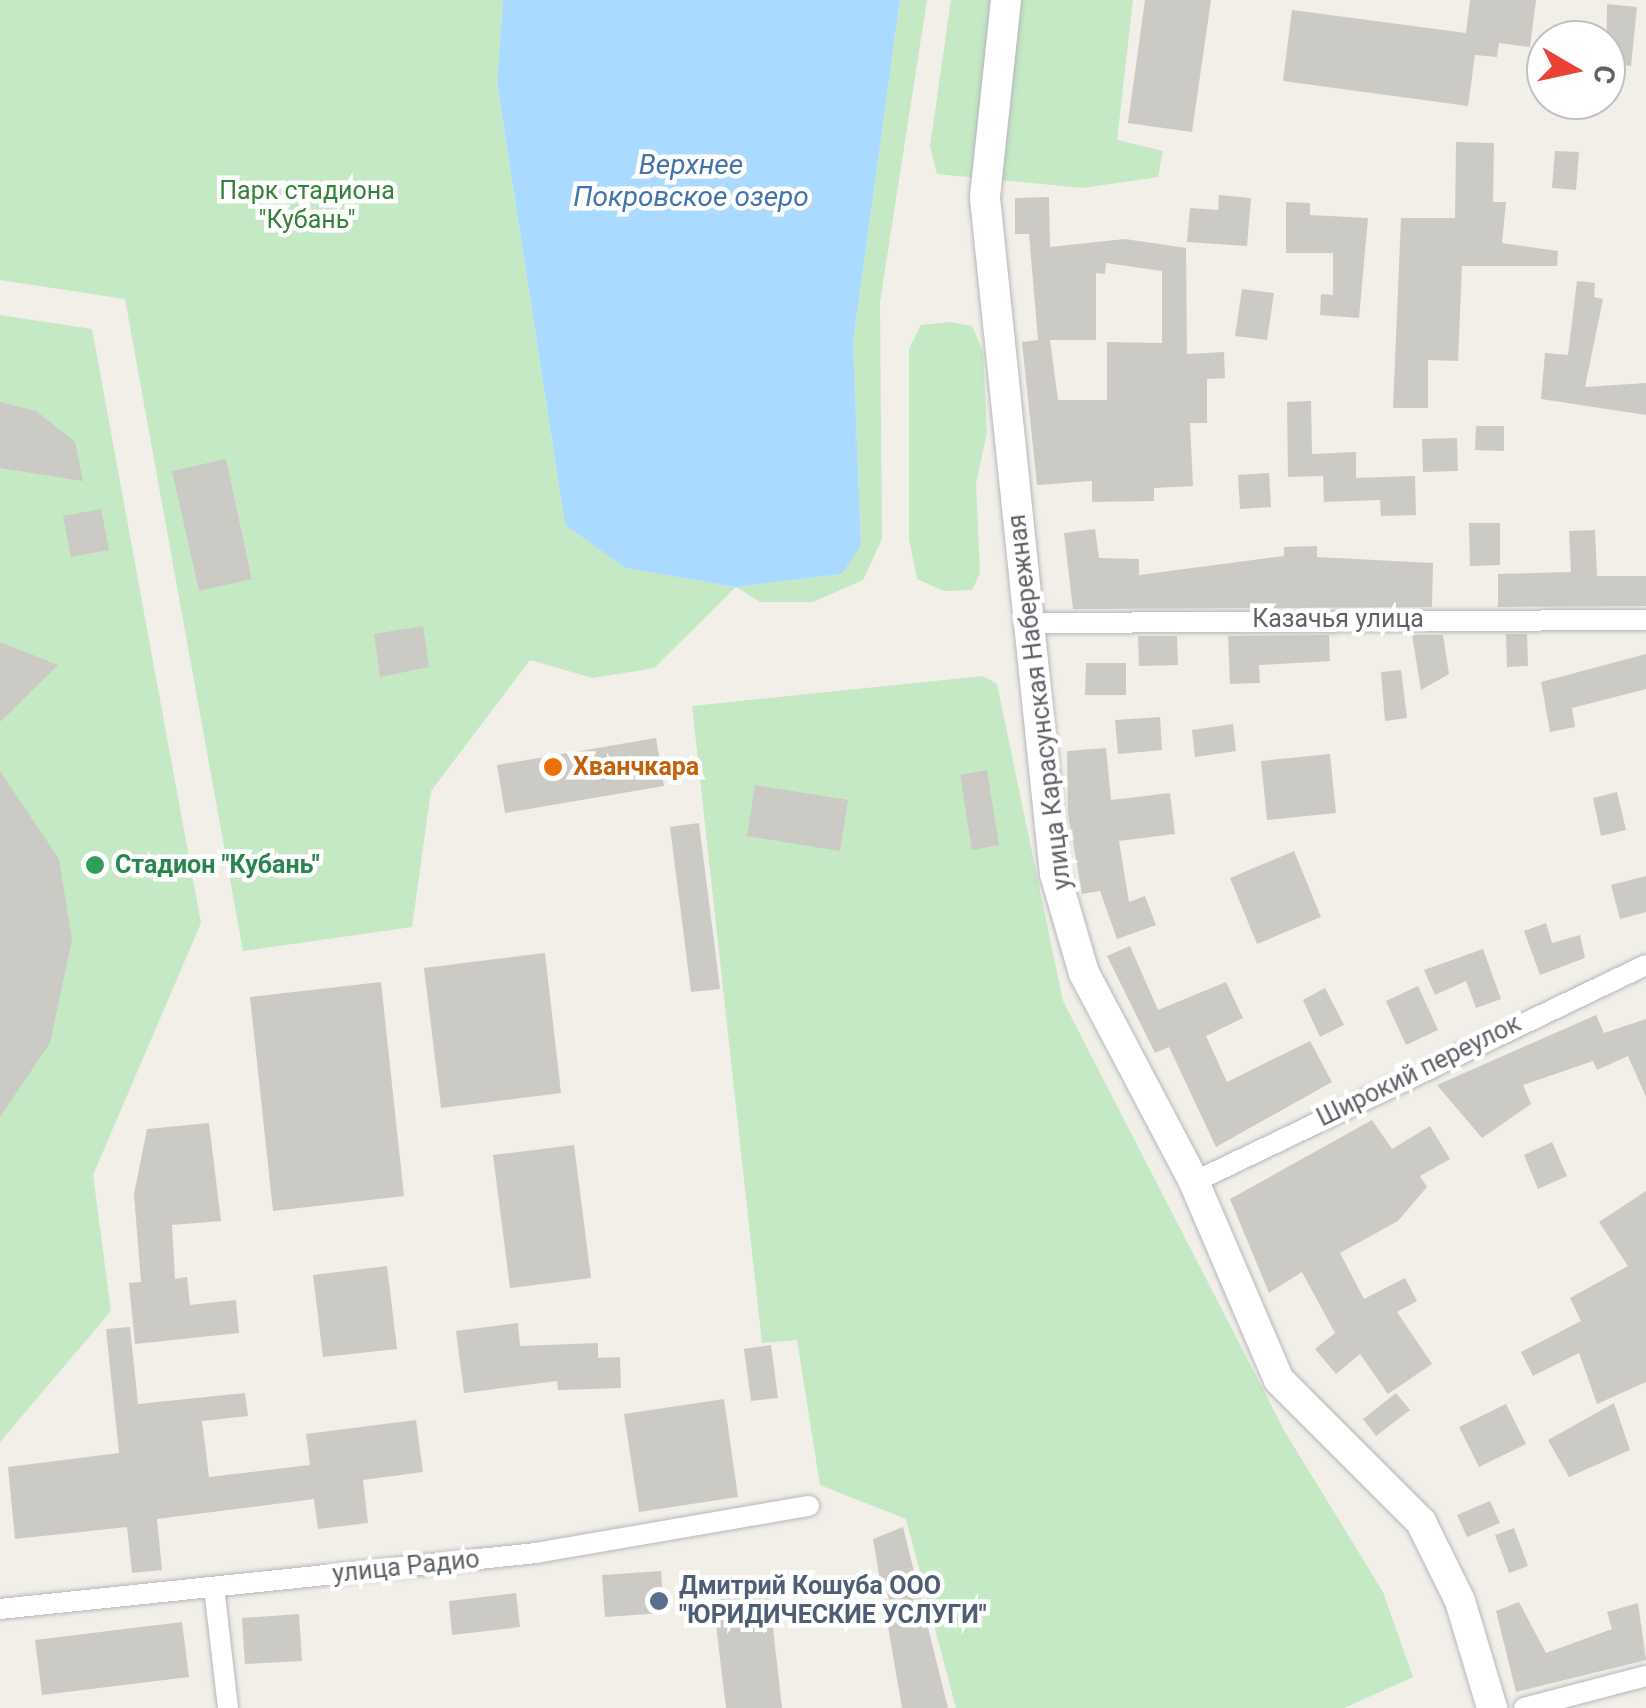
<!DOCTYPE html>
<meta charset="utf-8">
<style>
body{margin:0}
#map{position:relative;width:1646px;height:1708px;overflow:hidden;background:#f1efe8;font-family:Roboto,sans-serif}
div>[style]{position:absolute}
.green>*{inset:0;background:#c5e8c5}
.water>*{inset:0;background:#aadaff}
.building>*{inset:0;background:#cccac5}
.roads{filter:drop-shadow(0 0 2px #b5b8bc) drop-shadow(0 0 2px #b5b8bc)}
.street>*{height:20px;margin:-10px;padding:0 10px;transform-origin:10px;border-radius:10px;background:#fff}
.secondary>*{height:30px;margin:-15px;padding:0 15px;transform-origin:15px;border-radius:15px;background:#fff}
.dots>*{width:28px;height:28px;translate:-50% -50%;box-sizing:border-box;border:5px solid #fff;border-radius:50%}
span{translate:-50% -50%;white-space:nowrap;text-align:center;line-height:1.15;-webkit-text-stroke:9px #fff;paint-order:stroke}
.park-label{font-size:25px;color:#348238}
.street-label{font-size:25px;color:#5f6368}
.food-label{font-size:25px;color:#c56008;font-weight:700}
.left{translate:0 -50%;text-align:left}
.leisure-label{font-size:25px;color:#27864d;font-weight:700}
.service-label{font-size:25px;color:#4e5e75;font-weight:700}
.water-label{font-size:28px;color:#4174aa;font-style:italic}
.north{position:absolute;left:1526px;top:20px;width:100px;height:100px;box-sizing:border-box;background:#fff;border:2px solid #bfc1c3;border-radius:50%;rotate:99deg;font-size:28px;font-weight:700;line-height:40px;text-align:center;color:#5f6368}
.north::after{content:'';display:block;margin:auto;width:35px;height:45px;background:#ea4335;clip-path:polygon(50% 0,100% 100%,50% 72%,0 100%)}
</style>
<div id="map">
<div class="green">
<i style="clip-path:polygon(evenodd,0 0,503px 0,497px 82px,565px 525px,627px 568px,736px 587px,842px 574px,861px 544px,853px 342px,900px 0,927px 0,880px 302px,882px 539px,863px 580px,813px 602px,760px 602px,736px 587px,654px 668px,593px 678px,530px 660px,431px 791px,412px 927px,243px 951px,125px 299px,0 280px,0 0,226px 460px,252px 578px,199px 591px,173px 471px,226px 460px)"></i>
<i style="clip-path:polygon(951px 0,1133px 0,1117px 140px,1163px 151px,1158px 177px,1083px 188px,937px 174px,930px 146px)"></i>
<i style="clip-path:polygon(0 315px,92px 329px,201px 923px,93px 1175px,111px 1311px,0 1442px)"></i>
<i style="clip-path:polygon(950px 322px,972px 326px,983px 352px,987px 433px,976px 483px,980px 573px,972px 590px,944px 591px,917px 579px,909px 539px,909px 349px,921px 325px)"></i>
<i style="clip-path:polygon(983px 676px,997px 684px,1063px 1001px,1285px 1432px,1383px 1592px,1413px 1677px,1344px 1708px,956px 1708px,906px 1519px,820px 1485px,797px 1340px,762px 1343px,692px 706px)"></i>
</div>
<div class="water">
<i style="clip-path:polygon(503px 0,900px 0,853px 342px,861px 545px,842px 574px,736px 587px,626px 568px,565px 525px,497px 82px)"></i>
</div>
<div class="building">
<i style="clip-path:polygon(1145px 0,1211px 0,1192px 132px,1128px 123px)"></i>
<i style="clip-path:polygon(1470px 0,1536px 0,1530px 47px,1499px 43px,1497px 57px,1475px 55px,1468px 106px,1283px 81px,1292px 10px,1466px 33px)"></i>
<i style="clip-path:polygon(1607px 4px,1637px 7px,1631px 66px,1606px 63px)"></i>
<i style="clip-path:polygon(1456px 142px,1494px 143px,1493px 202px,1506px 202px,1502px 243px,1558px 251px,1557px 266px,1462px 266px,1458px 361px,1428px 360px,1428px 408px,1393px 408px,1401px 218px,1455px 218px)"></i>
<i style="clip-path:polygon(1555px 151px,1579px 152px,1576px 190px,1552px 188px)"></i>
<i style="clip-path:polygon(1219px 195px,1251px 198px,1247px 246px,1187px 242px,1190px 208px,1218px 210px)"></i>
<i style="clip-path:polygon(evenodd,1049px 197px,1050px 247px,1125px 239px,1186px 248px,1187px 354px,1224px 352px,1225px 378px,1207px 379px,1207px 423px,1190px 423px,1193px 486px,1154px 488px,1154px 501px,1092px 502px,1092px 481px,1037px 485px,1022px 342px,1038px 340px,1029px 234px,1015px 234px,1015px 198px,1049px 197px,1106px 263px,1162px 271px,1162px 343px,1107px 342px,1107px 400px,1058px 400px,1050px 340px,1096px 340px,1096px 273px,1105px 274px,1106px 263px)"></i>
<i style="clip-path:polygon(1286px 202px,1310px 203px,1310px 215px,1368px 218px,1359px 318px,1320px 315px,1321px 294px,1333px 295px,1333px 253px,1286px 253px)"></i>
<i style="clip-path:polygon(1577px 281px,1595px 283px,1594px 297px,1603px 299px,1585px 387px,1646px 383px,1646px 415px,1541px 399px,1545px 353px,1568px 355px)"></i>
<i style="clip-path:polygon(1242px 289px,1274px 293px,1267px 340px,1235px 336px)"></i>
<i style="clip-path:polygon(1311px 401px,1312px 454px,1356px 452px,1356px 478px,1415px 476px,1416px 515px,1381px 516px,1380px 500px,1324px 502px,1323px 476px,1288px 477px,1287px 402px)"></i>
<i style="clip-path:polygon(0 402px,36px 411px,75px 442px,83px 481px,0 468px)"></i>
<i style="clip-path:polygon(1476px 426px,1504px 426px,1504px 451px,1475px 450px)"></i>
<i style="clip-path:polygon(1457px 438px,1458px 471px,1423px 472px,1422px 439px)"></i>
<i style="clip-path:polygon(226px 459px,252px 579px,199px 591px,172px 471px)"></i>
<i style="clip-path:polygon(1269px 473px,1271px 507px,1240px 509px,1238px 475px)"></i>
<i style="clip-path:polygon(101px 509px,109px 550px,71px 557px,63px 516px)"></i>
<i style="clip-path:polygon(1469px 523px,1500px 523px,1500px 565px,1470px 566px)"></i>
<i style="clip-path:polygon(1095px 529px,1099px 558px,1139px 559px,1139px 575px,1284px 556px,1284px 547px,1317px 546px,1317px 557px,1433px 563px,1432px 607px,1073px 609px,1064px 533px)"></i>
<i style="clip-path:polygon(1595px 530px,1597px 576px,1646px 576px,1646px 606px,1498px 607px,1498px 574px,1571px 572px,1569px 531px)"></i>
<i style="clip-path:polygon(423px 626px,429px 667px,380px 677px,374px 634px)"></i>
<i style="clip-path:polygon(1506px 634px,1527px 634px,1528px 666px,1507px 667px)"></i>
<i style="clip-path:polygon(1329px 635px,1330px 661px,1259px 665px,1260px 683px,1230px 684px,1228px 636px)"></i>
<i style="clip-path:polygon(1443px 635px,1449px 674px,1421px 690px,1412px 635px)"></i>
<i style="clip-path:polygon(1138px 636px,1177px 636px,1178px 665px,1139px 666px)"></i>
<i style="clip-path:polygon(0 642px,58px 665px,0 722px)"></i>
<i style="clip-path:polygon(1646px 654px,1646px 689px,1572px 708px,1575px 727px,1550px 732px,1541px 682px)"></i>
<i style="clip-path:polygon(1086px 663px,1126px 663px,1126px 695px,1085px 695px)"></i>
<i style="clip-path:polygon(1401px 670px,1407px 718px,1385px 721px,1381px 672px)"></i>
<i style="clip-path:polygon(1160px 717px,1162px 750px,1118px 754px,1115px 720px)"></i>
<i style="clip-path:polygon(1233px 724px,1236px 751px,1195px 757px,1192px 730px)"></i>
<i style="clip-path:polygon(656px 738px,664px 786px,505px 813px,497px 765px)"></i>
<i style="clip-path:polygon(1106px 748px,1111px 800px,1170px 793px,1175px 834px,1119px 841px,1129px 902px,1145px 896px,1156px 925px,1117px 939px,1100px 891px,1082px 894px,1068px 814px,1067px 751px)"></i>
<i style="clip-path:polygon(1330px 754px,1336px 813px,1267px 820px,1261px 761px)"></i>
<i style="clip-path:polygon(987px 770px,999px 845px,972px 850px,960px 775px)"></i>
<i style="clip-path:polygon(0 771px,59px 859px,72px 940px,50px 1043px,0 1117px)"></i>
<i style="clip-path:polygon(755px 785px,848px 800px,840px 851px,747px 836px)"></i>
<i style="clip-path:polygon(1617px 792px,1626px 830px,1601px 836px,1593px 798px)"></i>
<i style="clip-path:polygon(699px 823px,720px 989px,691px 992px,670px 827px)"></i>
<i style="clip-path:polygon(1294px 851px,1321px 917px,1257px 944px,1230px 878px)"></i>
<i style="clip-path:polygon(1646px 876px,1646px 912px,1620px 919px,1611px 885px)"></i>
<i style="clip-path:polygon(1546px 923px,1552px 943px,1580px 935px,1585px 958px,1540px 975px,1524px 931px)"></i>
<i style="clip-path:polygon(1130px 946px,1158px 1010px,1226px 982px,1243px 1018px,1206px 1036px,1227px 1082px,1310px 1041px,1332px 1082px,1216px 1147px,1169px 1047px,1155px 1053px,1107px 956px)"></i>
<i style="clip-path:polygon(1483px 949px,1501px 999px,1476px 1008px,1466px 981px,1435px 995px,1424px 970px)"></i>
<i style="clip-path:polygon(545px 953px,561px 1093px,441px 1108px,424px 968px)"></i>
<i style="clip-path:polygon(381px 982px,404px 1196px,273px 1211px,250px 997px)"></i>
<i style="clip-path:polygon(1418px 986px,1438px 1030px,1406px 1045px,1386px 1001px)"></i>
<i style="clip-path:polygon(1325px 988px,1344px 1025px,1320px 1037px,1303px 1000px)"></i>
<i style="clip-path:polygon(1596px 1015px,1604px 1033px,1646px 1019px,1646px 1097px,1628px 1056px,1597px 1070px,1593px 1061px,1523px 1085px,1531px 1104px,1482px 1138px,1437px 1085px)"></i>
<i style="clip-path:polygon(1372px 1120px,1392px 1149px,1430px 1126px,1450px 1159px,1420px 1176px,1427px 1187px,1398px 1221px,1340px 1253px,1364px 1299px,1405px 1278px,1417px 1301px,1397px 1312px,1432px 1364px,1388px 1394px,1360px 1354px,1336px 1374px,1315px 1349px,1335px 1333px,1302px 1272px,1269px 1293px,1230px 1199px)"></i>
<i style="clip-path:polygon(209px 1123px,221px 1221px,172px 1225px,175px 1279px,187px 1277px,190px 1305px,236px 1300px,239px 1333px,135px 1344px,129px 1283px,141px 1282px,134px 1194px,147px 1129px)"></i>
<i style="clip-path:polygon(1552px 1142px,1567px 1176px,1538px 1189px,1524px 1155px)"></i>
<i style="clip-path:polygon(574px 1145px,591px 1278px,510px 1288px,493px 1155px)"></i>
<i style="clip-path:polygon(1646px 1191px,1646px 1382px,1597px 1404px,1579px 1353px,1533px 1376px,1521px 1352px,1581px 1321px,1570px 1298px,1628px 1266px,1599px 1222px)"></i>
<i style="clip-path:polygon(387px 1266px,397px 1349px,323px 1357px,313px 1275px)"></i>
<i style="clip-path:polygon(518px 1323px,520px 1346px,598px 1343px,598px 1358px,620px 1357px,621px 1388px,558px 1390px,557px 1381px,464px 1393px,456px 1331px)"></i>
<i style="clip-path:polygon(130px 1327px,138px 1404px,245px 1393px,248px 1416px,202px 1421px,209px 1477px,310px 1465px,306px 1434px,416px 1420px,423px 1472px,363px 1480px,368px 1523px,318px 1529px,314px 1499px,157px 1519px,162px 1570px,132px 1573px,127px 1527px,15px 1539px,8px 1467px,119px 1453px,106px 1329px)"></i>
<i style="clip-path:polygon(771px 1345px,778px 1398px,751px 1401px,744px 1349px)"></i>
<i style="clip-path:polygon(1396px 1393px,1410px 1410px,1376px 1436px,1363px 1419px)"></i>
<i style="clip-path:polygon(724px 1399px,738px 1497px,639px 1512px,624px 1414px)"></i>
<i style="clip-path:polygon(1614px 1403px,1630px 1450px,1569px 1477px,1548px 1440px)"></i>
<i style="clip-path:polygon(1506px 1404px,1526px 1444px,1479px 1467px,1459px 1427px)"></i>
<i style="clip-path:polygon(1490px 1501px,1500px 1523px,1467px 1537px,1457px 1515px)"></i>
<i style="clip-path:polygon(903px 1527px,948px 1708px,902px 1708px,873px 1539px)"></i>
<i style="clip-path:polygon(1514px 1528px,1528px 1566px,1509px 1573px,1495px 1535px)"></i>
<i style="clip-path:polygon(661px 1571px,664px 1613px,605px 1617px,602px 1575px)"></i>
<i style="clip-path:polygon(516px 1593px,520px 1627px,452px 1635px,449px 1601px)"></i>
<i style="clip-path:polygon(769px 1593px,782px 1708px,726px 1708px,713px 1600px)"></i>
<i style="clip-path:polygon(1519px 1602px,1546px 1653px,1612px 1629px,1607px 1612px,1638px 1603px,1646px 1660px,1516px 1692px,1496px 1611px)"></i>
<i style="clip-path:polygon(299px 1614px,302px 1661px,245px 1664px,242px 1618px)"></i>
<i style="clip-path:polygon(182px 1622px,189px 1677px,42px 1695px,35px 1640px)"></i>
</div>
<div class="roads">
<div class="street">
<i style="left:1030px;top:623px;width:616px;rotate:-0.28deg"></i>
<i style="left:1194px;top:1182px;width:501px;rotate:-25.65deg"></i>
<i style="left:214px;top:1587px;width:122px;rotate:83.4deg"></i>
<i style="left:0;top:1609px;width:539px;rotate:-5.96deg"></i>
<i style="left:536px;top:1553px;width:277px;rotate:-9.8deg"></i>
<i style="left:1524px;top:1708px;width:126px;rotate:-14.7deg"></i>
</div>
<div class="secondary">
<i style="left:1006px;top:0;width:199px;rotate:96.1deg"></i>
<i style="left:985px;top:198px;width:680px;rotate:84.09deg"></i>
<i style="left:1055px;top:874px;width:103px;rotate:73.7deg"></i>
<i style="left:1084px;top:973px;width:236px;rotate:62.2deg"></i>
<i style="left:1194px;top:1182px;width:215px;rotate:66.8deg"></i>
<i style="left:1279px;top:1380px;width:201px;rotate:45deg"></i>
<i style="left:1421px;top:1522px;width:88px;rotate:63.7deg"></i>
<i style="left:1460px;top:1601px;width:112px;rotate:73.3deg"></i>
</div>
</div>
<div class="dots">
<i style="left:553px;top:767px;background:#e8710a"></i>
<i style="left:95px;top:865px;background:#2e9e5b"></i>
<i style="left:659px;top:1601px;background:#5c6f8a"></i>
</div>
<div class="park-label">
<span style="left:307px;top:206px">Парк стадиона<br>"Кубань"</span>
</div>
<div class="street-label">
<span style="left:1338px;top:619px">Казачья улица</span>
<span style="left:1040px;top:702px;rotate:-97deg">улица Карасунская Набережная</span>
<span style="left:1419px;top:1071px;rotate:-26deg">Широкий переулок</span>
<span style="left:406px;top:1567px;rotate:-6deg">улица Радио</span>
</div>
<div class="food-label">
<span class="left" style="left:573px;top:767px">Хванчкара</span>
</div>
<div class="leisure-label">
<span class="left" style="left:115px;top:865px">Стадион "Кубань"</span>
</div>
<div class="service-label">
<span class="left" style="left:679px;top:1601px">Дмитрий Кошуба ООО<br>"ЮРИДИЧЕСКИЕ УСЛУГИ"</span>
</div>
<div class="water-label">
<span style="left:691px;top:181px">Верхнее<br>Покровское озеро</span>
</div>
<div class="north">С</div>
</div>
